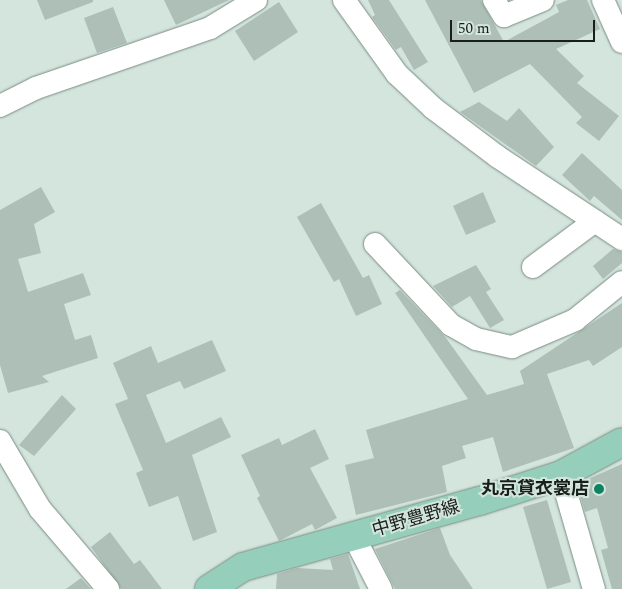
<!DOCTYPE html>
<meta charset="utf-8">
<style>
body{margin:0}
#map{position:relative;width:622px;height:589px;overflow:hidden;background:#d3e5dd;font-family:Spectral,"Noto Sans JP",serif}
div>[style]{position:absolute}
.building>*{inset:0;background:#adbfb7}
.roads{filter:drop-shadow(0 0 1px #7a8b83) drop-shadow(0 0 1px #7a8b83)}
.minor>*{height:22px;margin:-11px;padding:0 11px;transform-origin:11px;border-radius:11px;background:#fff}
.major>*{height:28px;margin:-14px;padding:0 14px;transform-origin:14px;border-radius:14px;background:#95ceba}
.dots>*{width:14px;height:14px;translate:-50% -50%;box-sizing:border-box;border:2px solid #d3e5dd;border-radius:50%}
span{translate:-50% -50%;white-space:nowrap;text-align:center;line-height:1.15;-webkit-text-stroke:4px #d3e5dd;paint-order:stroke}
.poi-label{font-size:18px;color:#181e1c;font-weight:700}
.right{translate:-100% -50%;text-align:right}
.street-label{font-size:18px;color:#181e1c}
.scale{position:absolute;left:450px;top:20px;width:145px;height:22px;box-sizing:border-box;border:2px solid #181e1c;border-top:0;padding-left:6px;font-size:15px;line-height:18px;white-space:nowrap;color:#181e1c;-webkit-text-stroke:4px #d3e5dd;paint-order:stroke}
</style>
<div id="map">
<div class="building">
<i style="clip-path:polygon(37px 0,93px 0,93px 2px,45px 20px)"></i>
<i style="clip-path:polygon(164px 0,229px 0,176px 25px)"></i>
<i style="clip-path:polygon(368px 0,389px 0,428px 62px,414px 70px,401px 47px,396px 50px,372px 17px,375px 15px)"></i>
<i style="clip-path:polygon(425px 0,481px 0,504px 42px,559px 12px,556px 5px,568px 0,587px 0,600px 29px,556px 49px,584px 76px,577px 83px,619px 116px,599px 141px,576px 123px,582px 117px,530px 64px,474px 93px)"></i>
<i style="clip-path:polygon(279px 2px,298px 32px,254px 61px,235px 31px)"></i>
<i style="clip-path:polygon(113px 7px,127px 43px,97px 53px,84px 18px)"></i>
<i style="clip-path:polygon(479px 102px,507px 121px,519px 108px,554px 147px,536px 166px,460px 112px)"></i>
<i style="clip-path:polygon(582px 153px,622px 190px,622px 220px,594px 196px,590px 201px,562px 175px)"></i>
<i style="clip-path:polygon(41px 187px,55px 212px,34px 224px,41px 253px,18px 259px,28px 292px,83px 273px,91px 295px,64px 304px,75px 340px,91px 335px,98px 358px,42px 376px,49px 382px,8px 393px,0 365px,0 210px)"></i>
<i style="clip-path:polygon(483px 192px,496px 222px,466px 235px,453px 206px)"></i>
<i style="clip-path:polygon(321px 203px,363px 278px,369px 275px,382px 304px,356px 316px,339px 279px,334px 282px,297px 217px)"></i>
<i style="clip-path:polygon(613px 249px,622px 252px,622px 263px,603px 279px,593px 266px)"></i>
<i style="clip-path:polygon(476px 265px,491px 289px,486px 292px,504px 320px,490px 328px,470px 296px,452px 307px,433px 286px)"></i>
<i style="clip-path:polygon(400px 290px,446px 338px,487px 395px,524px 384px,520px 371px,622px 303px,622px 347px,593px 366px,589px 360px,547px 374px,574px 448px,503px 472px,493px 437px,462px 446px,466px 458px,442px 466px,447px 492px,356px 515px,345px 465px,374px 458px,366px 430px,468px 399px,395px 293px)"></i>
<i style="clip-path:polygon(212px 340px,226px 371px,184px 389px,180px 381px,146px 395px,166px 443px,221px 417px,231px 437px,192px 455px,217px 532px,193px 541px,178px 496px,149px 507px,136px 473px,143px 470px,115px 404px,128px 399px,113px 363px,151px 346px,158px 363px)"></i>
<i style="clip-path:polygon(62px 395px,76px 409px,34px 456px,19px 445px)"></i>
<i style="clip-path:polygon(315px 429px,329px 459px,310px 468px,337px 518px,315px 530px,312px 524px,279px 541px,257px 498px,260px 496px,241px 455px,279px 438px,282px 445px)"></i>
<i style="clip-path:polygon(622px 464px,622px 589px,612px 589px,601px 550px,608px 548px,597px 508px,585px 512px,577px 484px)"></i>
<i style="clip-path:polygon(547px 500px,571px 582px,547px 589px,523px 507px)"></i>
<i style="clip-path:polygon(440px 528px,450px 555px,473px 589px,395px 589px,375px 549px)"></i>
<i style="clip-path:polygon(110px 532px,134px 564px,140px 560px,162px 589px,121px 589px,91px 547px)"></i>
<i style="clip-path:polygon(348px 554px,360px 589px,276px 589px,277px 574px,297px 568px,333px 570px,330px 559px)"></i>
<i style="clip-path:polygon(81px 578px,91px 589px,66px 589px)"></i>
</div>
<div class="roads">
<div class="minor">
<i style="left:344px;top:0;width:91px;rotate:54.4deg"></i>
<i style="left:397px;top:74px;width:50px;rotate:43.4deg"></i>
<i style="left:433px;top:108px;width:81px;rotate:37deg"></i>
<i style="left:498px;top:157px;width:149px;rotate:33.5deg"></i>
<i style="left:494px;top:0;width:19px;rotate:58deg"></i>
<i style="left:504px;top:16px;width:42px;rotate:-22.3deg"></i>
<i style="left:603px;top:0;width:46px;rotate:65.7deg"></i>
<i style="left:0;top:106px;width:40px;rotate:-26.6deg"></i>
<i style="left:36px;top:88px;width:184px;rotate:-19deg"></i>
<i style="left:210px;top:28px;width:54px;rotate:-31.3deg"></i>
<i style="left:375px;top:244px;width:111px;rotate:46.8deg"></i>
<i style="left:451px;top:325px;width:29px;rotate:29deg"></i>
<i style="left:476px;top:339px;width:37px;rotate:13deg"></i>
<i style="left:512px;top:347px;width:69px;rotate:-23.2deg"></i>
<i style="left:575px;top:320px;width:60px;rotate:-39deg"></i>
<i style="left:533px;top:267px;width:77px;rotate:-36.6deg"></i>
<i style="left:0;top:441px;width:79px;rotate:59.5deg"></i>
<i style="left:40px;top:509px;width:105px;rotate:49.6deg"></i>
<i style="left:561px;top:475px;width:119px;rotate:73.9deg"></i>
<i style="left:354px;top:537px;width:59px;rotate:62.6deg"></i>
</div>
<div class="major">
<i style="left:209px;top:589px;width:40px;rotate:-32.9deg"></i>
<i style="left:243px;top:567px;width:246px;rotate:-15.6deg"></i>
<i style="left:480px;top:501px;width:85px;rotate:-17.8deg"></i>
<i style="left:561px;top:475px;width:69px;rotate:-28.4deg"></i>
</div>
</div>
<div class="dots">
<i style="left:599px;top:489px;background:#0e8362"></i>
</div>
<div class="poi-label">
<span class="right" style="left:589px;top:489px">丸京貸衣裳店</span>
</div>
<div class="street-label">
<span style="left:416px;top:519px;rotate:-16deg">中野豊野線</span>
</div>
<div class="scale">50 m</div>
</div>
